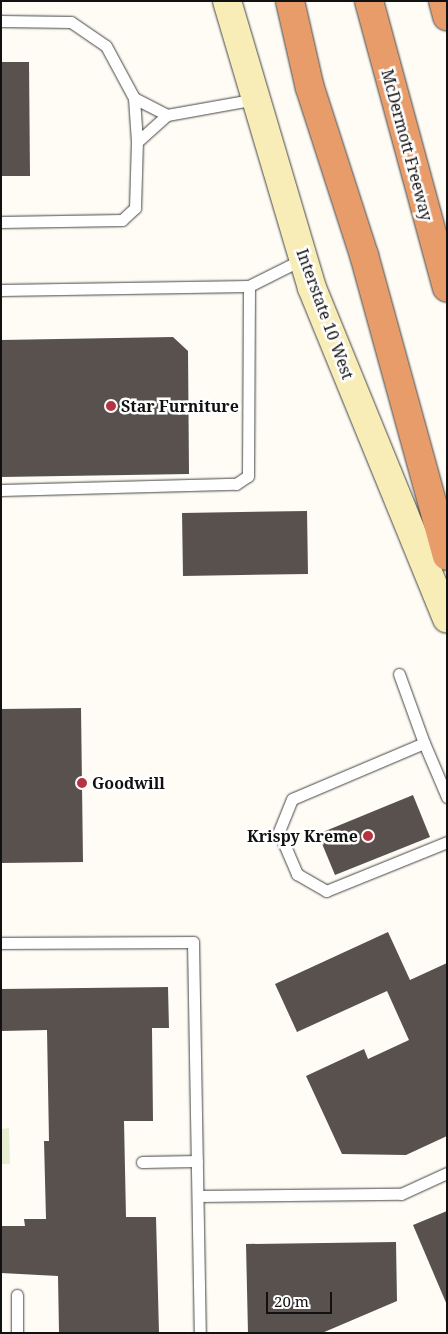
<!DOCTYPE html>
<style>
body{margin:0}
#map{position:relative;width:448px;height:1334px;overflow:hidden;background:#fefcf5;font-family:"Noto Serif",serif}
div>[style]{position:absolute}
.pitch>*{inset:0;background:#e6efd2}
.building>*{inset:0;background:#58514e}
.roads{filter:drop-shadow(0 0 1px #444) drop-shadow(0 0 1px #444)}
.lane>*{height:11px;margin:-5.5px;padding:0 5.5px;transform-origin:5.5px;border-radius:5.5px;background:#fff}
.secondary>*{height:28px;margin:-14px;padding:0 14px;transform-origin:14px;border-radius:14px;background:#f8edb7}
.highway>*{height:28px;margin:-14px;padding:0 14px;transform-origin:14px;border-radius:14px;background:#e79c6a}
.dots>*{width:14px;height:14px;translate:-50% -50%;box-sizing:border-box;border:2px solid #fff;border-radius:50%}
span{translate:-50% -50%;white-space:nowrap;text-align:center;line-height:1.15;-webkit-text-stroke:5px #fff;paint-order:stroke}
.street-label{font-size:16px;color:#111}
.poi-label{font-size:16px;color:#111;font-weight:700}
.left{translate:0 -50%;text-align:left}
.right{translate:-100% -50%;text-align:right}
.frame{position:absolute;inset:0;border:2px solid #111;pointer-events:none}
.scale{position:absolute;left:266px;top:1292px;width:66px;height:22px;box-sizing:border-box;border:2px solid #111;border-top:0;padding-left:6px;font-size:15px;line-height:18px;white-space:nowrap;color:#111;-webkit-text-stroke:4px #fff;paint-order:stroke}
</style>
<div id="map">
<div class="pitch">
<i style="clip-path:polygon(9px 1128px,10px 1164px,1px 1164px,1px 1129px)"></i>
</div>
<div class="building">
<i style="clip-path:polygon(1px 62px,29px 62px,30px 176px,1px 176px)"></i>
<i style="clip-path:polygon(173px 337px,188px 351px,189px 474px,1px 477px,1px 340px)"></i>
<i style="clip-path:polygon(307px 511px,308px 574px,183px 576px,182px 513px)"></i>
<i style="clip-path:polygon(81px 708px,83px 862px,1px 863px,1px 709px)"></i>
<i style="clip-path:polygon(413px 795px,430px 837px,335px 875px,318px 834px)"></i>
<i style="clip-path:polygon(388px 932px,410px 980px,447px 963px,447px 1136px,406px 1155px,342px 1154px,306px 1076px,364px 1049px,368px 1059px,409px 1040px,387px 991px,297px 1032px,275px 984px)"></i>
<i style="clip-path:polygon(168px 987px,169px 1028px,152px 1028px,153px 1121px,124px 1121px,126px 1217px,156px 1217px,159px 1333px,59px 1333px,58px 1276px,1px 1273px,1px 1226px,25px 1226px,24px 1219px,46px 1219px,44px 1141px,49px 1141px,47px 1030px,1px 1031px,1px 989px)"></i>
<i style="clip-path:polygon(447px 1211px,447px 1305px,413px 1225px)"></i>
<i style="clip-path:polygon(396px 1242px,397px 1301px,322px 1333px,248px 1333px,246px 1244px)"></i>
</div>
<div class="roads">
<div class="lane">
<i style="left:1px;top:21px;width:70px;rotate:0.8deg"></i>
<i style="left:71px;top:22px;width:42px;rotate:34.4deg"></i>
<i style="left:106px;top:46px;width:59px;rotate:61.7deg"></i>
<i style="left:134px;top:98px;width:37px;rotate:27deg"></i>
<i style="left:167px;top:115px;width:90px;rotate:-10.2deg"></i>
<i style="left:134px;top:98px;width:44px;rotate:86.1deg"></i>
<i style="left:1px;top:222px;width:121px;rotate:-0.9deg"></i>
<i style="left:122px;top:220px;width:18px;rotate:-43deg"></i>
<i style="left:135px;top:208px;width:66px;rotate:-88.3deg"></i>
<i style="left:137px;top:142px;width:40px;rotate:-42deg"></i>
<i style="left:1px;top:290px;width:248px;rotate:-0.9deg"></i>
<i style="left:249px;top:286px;width:60px;rotate:-26.6deg"></i>
<i style="left:1px;top:490px;width:235px;rotate:-1.5deg"></i>
<i style="left:236px;top:484px;width:14px;rotate:-34deg"></i>
<i style="left:248px;top:476px;width:190px;rotate:-89.7deg"></i>
<i style="left:399px;top:674px;width:73px;rotate:70.1deg"></i>
<i style="left:424px;top:743px;width:143px;rotate:157deg"></i>
<i style="left:292px;top:799px;width:35px;rotate:112deg"></i>
<i style="left:279px;top:832px;width:46px;rotate:66.8deg"></i>
<i style="left:297px;top:874px;width:34px;rotate:30deg"></i>
<i style="left:326px;top:891px;width:131px;rotate:-22deg"></i>
<i style="left:424px;top:743px;width:59px;rotate:66.9deg"></i>
<i style="left:1px;top:943px;width:192px;rotate:-0.3deg"></i>
<i style="left:193px;top:942px;width:391px;rotate:89deg"></i>
<i style="left:142px;top:1162px;width:55px;rotate:-1deg"></i>
<i style="left:198px;top:1196px;width:203px;rotate:-0.6deg"></i>
<i style="left:401px;top:1194px;width:51px;rotate:-24.5deg"></i>
<i style="left:17px;top:1295px;width:38px;rotate:90deg"></i>
</div>
<div class="secondary">
<i style="left:227px;top:1px;width:299px;rotate:73.5deg"></i>
<i style="left:312px;top:288px;width:357px;rotate:67.8deg"></i>
</div>
<div class="highway">
<i style="left:290px;top:1px;width:89px;rotate:77.1deg"></i>
<i style="left:310px;top:88px;width:176px;rotate:72.1deg"></i>
<i style="left:364px;top:255px;width:312px;rotate:74.6deg"></i>
<i style="left:369px;top:1px;width:297px;rotate:74.8deg"></i>
<i style="left:443px;top:1px;width:16px;rotate:75deg"></i>
</div>
</div>
<div class="dots">
<i style="left:111px;top:406px;background:#b53442"></i>
<i style="left:82px;top:783px;background:#b53442"></i>
<i style="left:368px;top:836px;background:#b53442"></i>
</div>
<div class="street-label">
<span style="left:407px;top:145px;rotate:75deg">McDermott Freeway</span>
<span style="left:325px;top:314px;rotate:70deg">Interstate 10 West</span>
</div>
<div class="poi-label">
<span class="left" style="left:121px;top:406px">Star Furniture</span>
<span class="left" style="left:92px;top:783px">Goodwill</span>
<span class="right" style="left:358px;top:836px">Krispy Kreme</span>
</div>
<div class="frame"></div>
<div class="scale">20 m</div>
</div>
